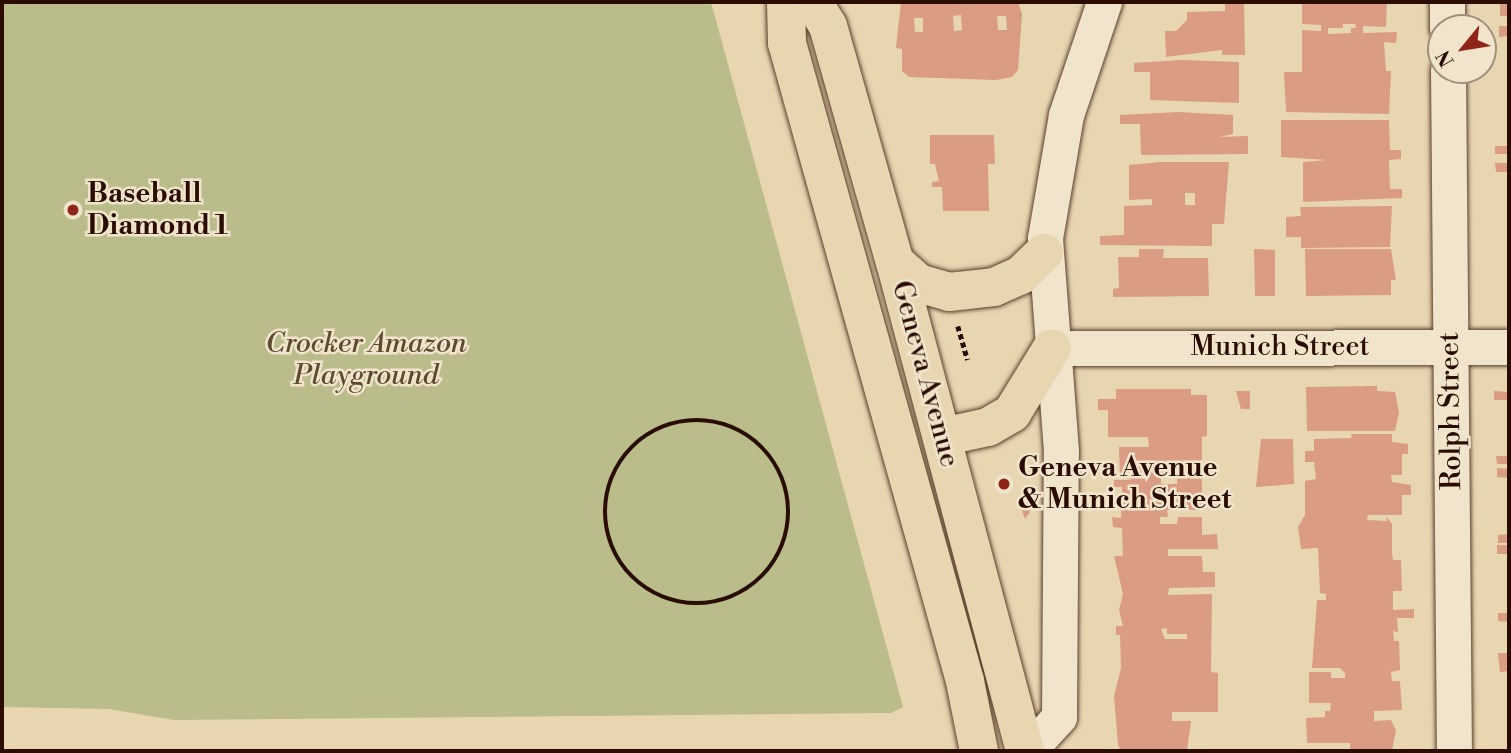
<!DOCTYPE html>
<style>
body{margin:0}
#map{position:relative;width:1511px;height:753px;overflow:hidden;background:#e8d6b1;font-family:"Libre Bodoni",serif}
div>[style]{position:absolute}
.green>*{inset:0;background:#babd89}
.building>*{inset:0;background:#da9c83}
.path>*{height:4.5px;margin-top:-2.25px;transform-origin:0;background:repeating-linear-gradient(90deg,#2b0d00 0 5px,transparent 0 8.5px)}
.path>.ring{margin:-2.25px;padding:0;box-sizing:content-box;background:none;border:4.5px solid #2b0d00;border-radius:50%}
.roads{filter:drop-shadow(0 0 2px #5a3f2c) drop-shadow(0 0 2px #5a3f2c)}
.street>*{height:35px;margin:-17.5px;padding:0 17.5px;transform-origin:17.5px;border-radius:17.5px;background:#f0e4cc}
.primary>*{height:38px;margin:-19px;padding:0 19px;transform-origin:19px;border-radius:19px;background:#e8d6b1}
.dots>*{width:19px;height:19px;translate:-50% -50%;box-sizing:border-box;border:4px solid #f0e4cc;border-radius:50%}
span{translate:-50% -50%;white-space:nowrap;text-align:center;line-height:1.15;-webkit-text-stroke:5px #f0e4cc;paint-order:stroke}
.poi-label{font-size:28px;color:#2b0d00;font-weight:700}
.left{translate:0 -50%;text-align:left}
.park-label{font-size:28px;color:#5d4b30;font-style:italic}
.street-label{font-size:28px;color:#2b0d00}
.frame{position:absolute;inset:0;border:4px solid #2b0d00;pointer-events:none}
.north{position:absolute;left:1427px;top:14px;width:70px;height:70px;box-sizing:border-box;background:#f0e4cc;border:2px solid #a18e7a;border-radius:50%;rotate:240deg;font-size:19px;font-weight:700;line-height:28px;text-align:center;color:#2b0d00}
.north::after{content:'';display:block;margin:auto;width:24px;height:32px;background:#8f2418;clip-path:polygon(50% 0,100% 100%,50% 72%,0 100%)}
</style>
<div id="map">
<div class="green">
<i style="clip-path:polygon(2px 2px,711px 2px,903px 707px,891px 713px,174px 720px,109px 709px,2px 707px)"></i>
</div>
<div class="building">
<i style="clip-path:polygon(evenodd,901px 2px,1018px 2px,1022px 14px,1018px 70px,1012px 77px,996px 80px,909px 77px,902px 71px,902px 49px,896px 48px,901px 2px,961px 15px,962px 30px,954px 31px,953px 16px,961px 15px,901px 2px,997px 16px,1006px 16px,1007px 30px,998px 30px,997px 16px,901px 2px,914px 18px,923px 18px,923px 32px,915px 32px,914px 18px)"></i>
<i style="clip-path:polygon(1225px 2px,1244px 2px,1245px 55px,1222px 55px,1222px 50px,1166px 57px,1165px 31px,1176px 31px,1187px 20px,1187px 12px,1225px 11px)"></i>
<i style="clip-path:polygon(evenodd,1302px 2px,1387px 2px,1386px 27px,1363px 26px,1363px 33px,1397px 32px,1396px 43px,1384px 42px,1386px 71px,1391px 71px,1389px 114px,1286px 112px,1284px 72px,1302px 72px,1302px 30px,1321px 31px,1321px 25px,1302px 24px,1302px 2px,1343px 24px,1355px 24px,1356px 28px,1351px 28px,1351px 33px,1328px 34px,1328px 28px,1343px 28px,1343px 24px)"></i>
<i style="clip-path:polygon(1500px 2px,1509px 2px,1509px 16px,1500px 16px)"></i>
<i style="clip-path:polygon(1499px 26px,1509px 26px,1509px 36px,1499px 37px)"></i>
<i style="clip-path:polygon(1181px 60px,1239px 62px,1239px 103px,1150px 100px,1150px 72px,1134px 72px,1134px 63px)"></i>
<i style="clip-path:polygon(1178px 112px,1233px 115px,1233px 134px,1219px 137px,1248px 136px,1248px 154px,1141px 155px,1140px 124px,1120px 124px,1120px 115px)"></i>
<i style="clip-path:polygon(1281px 120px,1389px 120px,1390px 150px,1401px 150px,1401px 159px,1389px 160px,1390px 189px,1402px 189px,1402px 198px,1303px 202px,1303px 162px,1327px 160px,1281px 157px)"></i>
<i style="clip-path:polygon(930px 135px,994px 135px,995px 164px,988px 164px,989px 211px,943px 211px,942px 187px,932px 187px,932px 182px,939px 181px,935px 164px,930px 164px)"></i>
<i style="clip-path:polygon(1495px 146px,1509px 146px,1509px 154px,1495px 154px)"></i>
<i style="clip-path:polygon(evenodd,1160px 162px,1229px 162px,1224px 224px,1212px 224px,1212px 246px,1100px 245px,1100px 236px,1124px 235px,1124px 206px,1152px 205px,1152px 199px,1129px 200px,1129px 165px,1160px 162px,1185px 193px,1195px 193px,1195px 205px,1185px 205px,1185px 193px)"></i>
<i style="clip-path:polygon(1495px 163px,1509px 163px,1509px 197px,1507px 172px,1496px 172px)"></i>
<i style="clip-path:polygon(1392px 206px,1390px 247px,1301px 248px,1301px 237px,1286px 237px,1286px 217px,1301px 216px,1300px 207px)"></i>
<i style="clip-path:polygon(1139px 249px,1164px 249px,1163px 258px,1208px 258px,1209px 296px,1113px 297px,1113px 289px,1119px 288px,1118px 257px,1139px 257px)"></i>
<i style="clip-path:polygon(1254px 249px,1275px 250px,1275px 296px,1255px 296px)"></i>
<i style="clip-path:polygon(1305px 249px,1391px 249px,1396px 280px,1391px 280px,1391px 295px,1306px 296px)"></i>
<i style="clip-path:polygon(1371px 386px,1377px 386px,1377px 391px,1395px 392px,1399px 413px,1395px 431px,1307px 431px,1306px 387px)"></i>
<i style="clip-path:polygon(evenodd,1116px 389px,1191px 389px,1191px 395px,1207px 395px,1207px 436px,1202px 437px,1202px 510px,1167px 510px,1168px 517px,1160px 517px,1160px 524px,1177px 524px,1178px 517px,1202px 517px,1202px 535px,1217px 534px,1218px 549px,1168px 549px,1168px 556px,1202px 556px,1203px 572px,1215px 572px,1215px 587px,1169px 588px,1168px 595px,1212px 594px,1211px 672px,1218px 673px,1218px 712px,1172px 712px,1172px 721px,1191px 721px,1187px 751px,1121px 751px,1118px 745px,1114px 696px,1121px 668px,1120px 635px,1116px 635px,1116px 626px,1123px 626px,1119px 610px,1123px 594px,1114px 556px,1123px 556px,1122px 528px,1113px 527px,1112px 517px,1121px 518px,1122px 487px,1114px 487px,1114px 480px,1133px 480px,1120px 478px,1119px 447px,1149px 447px,1148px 437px,1108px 437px,1108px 410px,1098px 410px,1098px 399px,1116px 399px,1116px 389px,1161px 477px,1177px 478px,1177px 484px,1161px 484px,1161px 477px,1116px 389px,1167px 628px,1167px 634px,1187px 634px,1187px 639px,1165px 639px,1161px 629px,1167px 628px)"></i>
<i style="clip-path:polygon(1236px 391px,1250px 391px,1250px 409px,1241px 409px)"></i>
<i style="clip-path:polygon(1494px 391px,1509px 392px,1509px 400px,1494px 400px)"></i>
<i style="clip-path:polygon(1351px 434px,1392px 434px,1392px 442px,1408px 444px,1408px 454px,1402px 454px,1402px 475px,1391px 475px,1392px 482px,1411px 485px,1411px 495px,1402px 495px,1402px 515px,1368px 515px,1367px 520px,1387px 521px,1386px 516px,1392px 524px,1392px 553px,1393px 560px,1401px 560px,1402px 591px,1393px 591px,1393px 610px,1414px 609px,1414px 618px,1397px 618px,1398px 632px,1393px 631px,1394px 641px,1399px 641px,1400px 670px,1391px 672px,1392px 681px,1400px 681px,1402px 710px,1374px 711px,1374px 721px,1391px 720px,1396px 730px,1392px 751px,1350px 751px,1350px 743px,1307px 743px,1306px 718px,1325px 717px,1325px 711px,1330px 711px,1331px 703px,1309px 703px,1309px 672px,1331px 672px,1331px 678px,1345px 678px,1345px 673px,1340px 668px,1312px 668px,1317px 600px,1326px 600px,1326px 594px,1320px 593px,1318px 548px,1301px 549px,1298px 527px,1305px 515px,1305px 481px,1316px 479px,1314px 462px,1305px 462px,1305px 451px,1314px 451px,1314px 439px,1352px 438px)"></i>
<i style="clip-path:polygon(1261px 439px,1293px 439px,1294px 484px,1256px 487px)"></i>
<i style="clip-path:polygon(1496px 456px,1509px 456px,1509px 464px,1497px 464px)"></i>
<i style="clip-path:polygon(1497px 468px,1509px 469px,1509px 478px,1497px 477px)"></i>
<i style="clip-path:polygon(1025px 496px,1030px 512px,1025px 519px,1019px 502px)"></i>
<i style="clip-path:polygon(1509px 534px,1509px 543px,1498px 543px,1498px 535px)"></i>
<i style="clip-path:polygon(1497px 545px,1509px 545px,1509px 554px,1497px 554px)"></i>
<i style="clip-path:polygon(1498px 613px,1509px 613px,1509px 622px,1498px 621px)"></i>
<i style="clip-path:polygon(1498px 653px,1509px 653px,1509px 671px,1500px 672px)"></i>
</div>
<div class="path">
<i style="left:958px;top:326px;width:35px;rotate:74deg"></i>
<i class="ring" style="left:605px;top:420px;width:179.5px;height:179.5px"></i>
</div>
<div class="roads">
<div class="street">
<i style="left:1447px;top:2px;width:26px;rotate:90deg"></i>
<i style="left:1448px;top:70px;width:681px;rotate:89.5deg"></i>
<i style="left:1052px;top:348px;width:457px;rotate:-0.1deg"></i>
<i style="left:1028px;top:751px;width:46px;rotate:-47.6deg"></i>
<i style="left:1059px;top:717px;width:266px;rotate:-89.6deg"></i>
<i style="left:1061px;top:451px;width:214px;rotate:-94.3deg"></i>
<i style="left:1045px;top:238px;width:125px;rotate:-80.3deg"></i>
<i style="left:1066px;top:115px;width:119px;rotate:-71.4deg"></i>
</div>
<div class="primary">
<i style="left:786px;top:2px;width:41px;rotate:88.6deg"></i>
<i style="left:787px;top:43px;width:662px;rotate:74.41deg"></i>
<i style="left:965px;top:681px;width:71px;rotate:78.7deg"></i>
<i style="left:813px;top:2px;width:28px;rotate:58deg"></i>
<i style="left:828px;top:26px;width:245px;rotate:74.2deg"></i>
<i style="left:895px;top:262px;width:506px;rotate:75.11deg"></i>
<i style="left:895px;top:262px;width:31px;rotate:42deg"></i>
<i style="left:918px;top:283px;width:32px;rotate:16deg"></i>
<i style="left:949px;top:292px;width:45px;rotate:-6.3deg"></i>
<i style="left:994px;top:287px;width:30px;rotate:-24deg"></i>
<i style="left:1021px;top:275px;width:32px;rotate:-44deg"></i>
<i style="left:942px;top:437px;width:47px;rotate:-12.3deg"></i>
<i style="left:988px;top:427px;width:28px;rotate:-30deg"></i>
<i style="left:1012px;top:413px;width:76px;rotate:-58.4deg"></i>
</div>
</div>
<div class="dots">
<i style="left:73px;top:210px;background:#8f2418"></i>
<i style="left:1004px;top:484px;background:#8f2418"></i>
</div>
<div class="poi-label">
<span class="left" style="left:87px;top:210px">Baseball<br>Diamond 1</span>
<span class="left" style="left:1018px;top:484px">Geneva Avenue<br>&amp; Munich Street</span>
</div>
<div class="park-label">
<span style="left:366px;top:360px">Crocker Amazon<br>Playground</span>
</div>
<div class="street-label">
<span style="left:1280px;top:347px">Munich Street</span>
<span style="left:925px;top:374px;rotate:75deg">Geneva Avenue</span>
<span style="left:1451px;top:411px;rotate:-91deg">Rolph Street</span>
</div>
<div class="frame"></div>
<div class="north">N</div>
</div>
